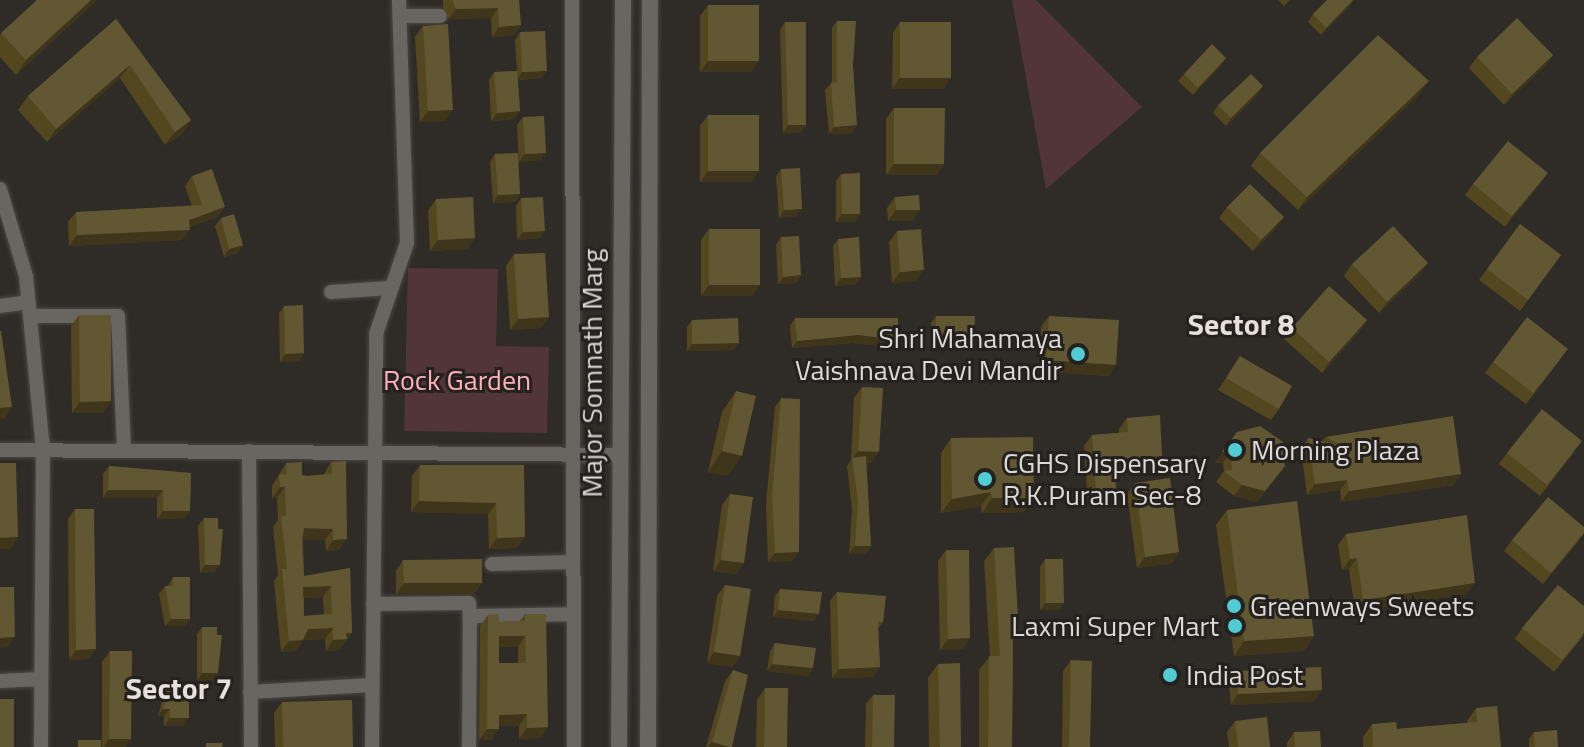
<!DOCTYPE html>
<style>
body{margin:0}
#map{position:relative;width:1584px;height:747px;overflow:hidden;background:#2f2b27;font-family:"Titillium Web",sans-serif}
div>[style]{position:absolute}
.green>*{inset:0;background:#513539}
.roads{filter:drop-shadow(0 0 2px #4a4644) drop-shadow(0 0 2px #4a4644)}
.minor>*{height:14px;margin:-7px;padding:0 7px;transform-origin:7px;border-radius:7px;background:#696561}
.tertiary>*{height:16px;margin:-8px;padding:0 8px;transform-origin:8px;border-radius:8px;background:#696561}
.wall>*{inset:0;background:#534720}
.shaded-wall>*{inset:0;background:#3f351a}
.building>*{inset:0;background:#625733}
.dots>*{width:22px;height:22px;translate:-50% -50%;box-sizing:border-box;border:4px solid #25211e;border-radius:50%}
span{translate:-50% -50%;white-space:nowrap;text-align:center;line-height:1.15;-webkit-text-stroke:6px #25211e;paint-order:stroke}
.poi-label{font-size:28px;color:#dcd9d7}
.right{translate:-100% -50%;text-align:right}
.left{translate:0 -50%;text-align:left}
.street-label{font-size:28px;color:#dcd9d7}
.park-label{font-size:28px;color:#feb1bb}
.neighbourhood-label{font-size:30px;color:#e6e1dc;font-weight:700}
</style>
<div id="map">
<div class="green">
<i style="clip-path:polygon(1012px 0,1036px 0,1142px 107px,1046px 189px)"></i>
<i style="clip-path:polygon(408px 268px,498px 269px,496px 346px,549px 347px,547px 433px,404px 431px)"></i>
</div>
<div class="roads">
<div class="minor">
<i style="left:572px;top:0;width:747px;rotate:89.85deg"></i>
<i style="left:400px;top:16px;width:40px"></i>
<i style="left:0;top:189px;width:91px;rotate:73.4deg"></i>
<i style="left:26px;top:276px;width:174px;rotate:84.4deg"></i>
<i style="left:43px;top:449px;width:298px;rotate:90.4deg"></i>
<i style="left:331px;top:292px;width:59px;rotate:-3.9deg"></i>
<i style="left:0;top:306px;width:29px;rotate:-8deg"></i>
<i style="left:31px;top:316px;width:87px"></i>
<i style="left:118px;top:316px;width:134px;rotate:87.4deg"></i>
<i style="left:0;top:450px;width:617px;rotate:0.46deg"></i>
<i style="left:249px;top:451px;width:296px;rotate:89.6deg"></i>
<i style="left:492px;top:564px;width:81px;rotate:-1.4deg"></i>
<i style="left:373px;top:604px;width:96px;rotate:-0.6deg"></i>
<i style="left:469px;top:603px;width:18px;rotate:87deg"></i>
<i style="left:0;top:681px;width:41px;rotate:-2.8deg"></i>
<i style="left:250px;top:692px;width:122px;rotate:-3.3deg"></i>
<i style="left:372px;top:747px;width:413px;rotate:-89.4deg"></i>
<i style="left:376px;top:334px;width:96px;rotate:-71.2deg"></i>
<i style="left:407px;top:243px;width:243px;rotate:-91.9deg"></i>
<i style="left:469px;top:747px;width:131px;rotate:-89.6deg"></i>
<i style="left:470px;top:616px;width:103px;rotate:-1.1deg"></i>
</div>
<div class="tertiary">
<i style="left:619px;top:747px;width:747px;rotate:-89.69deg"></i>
<i style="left:648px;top:747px;width:747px;rotate:-89.85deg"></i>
</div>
</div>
<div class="wall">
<i style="clip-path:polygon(37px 0,97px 0,16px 75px,0 57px,0 35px)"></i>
<i style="clip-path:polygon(443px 0,519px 0,521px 25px,514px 35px,492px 37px,491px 18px,449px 19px,443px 7px)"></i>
<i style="clip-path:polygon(1278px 0,1290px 0,1284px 6px)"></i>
<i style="clip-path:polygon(1353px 0,1348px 8px,1321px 35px,1308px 22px,1313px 14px)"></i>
<i style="clip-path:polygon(708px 5px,751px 72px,700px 72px,700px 16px)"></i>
<i style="clip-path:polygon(116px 19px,191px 120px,182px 134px,165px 145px,120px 78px,47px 142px,18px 110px,28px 96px)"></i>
<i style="clip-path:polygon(837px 21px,853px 65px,852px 133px,829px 134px,825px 90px,832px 82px,832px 28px)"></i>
<i style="clip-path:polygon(785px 22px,806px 125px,801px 132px,783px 133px,780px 30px)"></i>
<i style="clip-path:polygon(900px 22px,951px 78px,943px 89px,892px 89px,893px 33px)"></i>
<i style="clip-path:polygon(423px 26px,445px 121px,420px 122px,415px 37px)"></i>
<i style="clip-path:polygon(520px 32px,542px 78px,518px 80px,520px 111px,514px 119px,491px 121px,489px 80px,494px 72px,517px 71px,515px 40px)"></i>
<i style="clip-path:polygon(1553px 55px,1545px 66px,1504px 105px,1469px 68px,1477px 57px)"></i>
<i style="clip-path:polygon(1226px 58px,1221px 66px,1193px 95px,1178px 81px,1184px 74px)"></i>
<i style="clip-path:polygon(1263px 86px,1258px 94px,1226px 126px,1213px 113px,1218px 105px)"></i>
<i style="clip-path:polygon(1420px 94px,1298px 210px,1251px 166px,1260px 153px)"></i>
<i style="clip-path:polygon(894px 108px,944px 164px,937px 175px,886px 175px,886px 119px)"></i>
<i style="clip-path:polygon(708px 115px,759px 171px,751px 182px,700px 182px,700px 126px)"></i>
<i style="clip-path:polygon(523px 117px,541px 160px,519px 162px,517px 125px)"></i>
<i style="clip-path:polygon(495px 154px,520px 194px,515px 202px,493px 203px,490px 162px)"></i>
<i style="clip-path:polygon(781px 169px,797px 216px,779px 218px,776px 177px)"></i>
<i style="clip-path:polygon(841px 174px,860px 214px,855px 222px,836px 222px,836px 181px)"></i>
<i style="clip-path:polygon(192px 176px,218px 217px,189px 227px,182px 240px,69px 246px,68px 222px,76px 212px,192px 206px,185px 186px)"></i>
<i style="clip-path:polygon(1473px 184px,1540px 184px,1505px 227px,1465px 195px)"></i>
<i style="clip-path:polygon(895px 197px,920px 210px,912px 221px,888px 221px,887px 208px)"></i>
<i style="clip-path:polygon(521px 198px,545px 231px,539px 238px,517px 240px,516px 206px)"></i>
<i style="clip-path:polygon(436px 199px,475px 238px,467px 249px,430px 251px,428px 211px)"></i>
<i style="clip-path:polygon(1227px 207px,1276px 228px,1253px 251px,1219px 218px)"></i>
<i style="clip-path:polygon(221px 218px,243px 245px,238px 253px,224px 257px,215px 226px)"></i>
<i style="clip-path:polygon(1520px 224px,1561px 255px,1520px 311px,1479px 280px)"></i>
<i style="clip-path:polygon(709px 229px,760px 285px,752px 296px,701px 296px,701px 240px)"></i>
<i style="clip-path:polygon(897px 231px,916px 281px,892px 283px,889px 242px)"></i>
<i style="clip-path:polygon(781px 237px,801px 275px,796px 283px,778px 284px,776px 245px)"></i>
<i style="clip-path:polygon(838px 239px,861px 277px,856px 284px,835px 286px,833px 246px)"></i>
<i style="clip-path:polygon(514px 254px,549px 317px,541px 328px,510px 330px,506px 266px)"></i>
<i style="clip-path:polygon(1352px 264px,1420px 274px,1379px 313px,1344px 276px)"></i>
<i style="clip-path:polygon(284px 306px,304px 353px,299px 361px,280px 362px,279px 313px)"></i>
<i style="clip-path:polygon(79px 315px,111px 401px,103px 413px,72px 413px,71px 326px)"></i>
<i style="clip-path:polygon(936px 316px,974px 342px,969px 349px,931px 349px,931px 323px)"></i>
<i style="clip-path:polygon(1049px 316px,1109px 376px,1038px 371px,1041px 327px)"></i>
<i style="clip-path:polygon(795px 318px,892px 347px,852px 343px,792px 348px,790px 326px)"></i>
<i style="clip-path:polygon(692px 320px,739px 343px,733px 350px,687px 351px,687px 327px)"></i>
<i style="clip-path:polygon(1367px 320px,1359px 332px,1322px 373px,1284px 339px,1292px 328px)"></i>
<i style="clip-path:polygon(1240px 356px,1279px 409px,1271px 420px,1218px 390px)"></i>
<i style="clip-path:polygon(1560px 360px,1526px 404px,1485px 373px,1493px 362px)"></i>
<i style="clip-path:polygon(862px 387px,871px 463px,866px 463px,871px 546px,866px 554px,849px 554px,852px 509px,847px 466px,851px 460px,854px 398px)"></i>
<i style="clip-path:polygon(736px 391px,728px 476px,708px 472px,722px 412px)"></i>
<i style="clip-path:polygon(781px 398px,792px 561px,768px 562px,766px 503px,775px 407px)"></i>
<i style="clip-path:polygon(1127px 418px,1162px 456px,1155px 467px,1115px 470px,1116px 490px,1108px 501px,1088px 503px,1084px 446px,1092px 435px,1119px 433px,1119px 429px)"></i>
<i style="clip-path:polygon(1237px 432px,1285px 466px,1257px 502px,1234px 496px,1216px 482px,1224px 471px,1223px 463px,1215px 463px)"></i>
<i style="clip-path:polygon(1326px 437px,1454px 485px,1341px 502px,1340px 490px,1307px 495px,1301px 449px,1308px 438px,1322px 441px)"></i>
<i style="clip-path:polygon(951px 438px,1024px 512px,982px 513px,981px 506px,941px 513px,941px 453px)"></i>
<i style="clip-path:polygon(1574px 452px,1540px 496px,1499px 464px,1507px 453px)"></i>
<i style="clip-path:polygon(evenodd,331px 462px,339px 550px,326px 551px,325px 540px,303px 540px,304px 576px,350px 568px,352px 633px,339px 650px,326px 651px,325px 639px,303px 640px,296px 651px,281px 652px,274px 581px,278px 575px,273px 527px,278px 520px,277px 498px,272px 498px,272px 486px,286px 463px,302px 475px,307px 476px,324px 474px,331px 462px,323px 597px,324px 614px,304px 616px,304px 598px,323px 597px)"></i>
<i style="clip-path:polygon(420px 465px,524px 465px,517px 548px,489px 549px,488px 514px,411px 512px,412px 476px)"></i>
<i style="clip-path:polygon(109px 466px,191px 473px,190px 511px,185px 518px,157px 519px,157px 498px,103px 498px,103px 474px)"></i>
<i style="clip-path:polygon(1135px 483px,1179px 552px,1172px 563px,1137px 568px,1127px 494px)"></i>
<i style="clip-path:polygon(730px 494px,736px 574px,713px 571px,722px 505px)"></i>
<i style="clip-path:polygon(75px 509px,89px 659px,69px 660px,68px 519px)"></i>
<i style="clip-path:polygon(1227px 510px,1314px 636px,1304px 651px,1234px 656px,1216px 525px)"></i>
<i style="clip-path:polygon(204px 518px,214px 572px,200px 573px,198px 526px)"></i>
<i style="clip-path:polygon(1346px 534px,1467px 594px,1355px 611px,1349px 569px,1342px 570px,1338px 545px)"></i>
<i style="clip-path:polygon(1512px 540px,1579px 541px,1543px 584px,1504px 551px)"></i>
<i style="clip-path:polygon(994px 548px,1013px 645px,1012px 747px,979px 747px,979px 670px,990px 656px,984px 561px)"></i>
<i style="clip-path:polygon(946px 550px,963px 649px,940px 650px,938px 561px)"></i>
<i style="clip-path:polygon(1045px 559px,1059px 610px,1040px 610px,1040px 567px)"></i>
<i style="clip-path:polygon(403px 560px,482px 583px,474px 594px,396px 594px,396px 571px)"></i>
<i style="clip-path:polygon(173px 577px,190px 619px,185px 626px,165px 626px,159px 594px,165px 586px,168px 586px)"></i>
<i style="clip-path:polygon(725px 585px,740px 656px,732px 667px,707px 663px,717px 596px)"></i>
<i style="clip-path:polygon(780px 589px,814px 621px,773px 617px,775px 596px)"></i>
<i style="clip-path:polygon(837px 592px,883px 622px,878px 629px,880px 667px,873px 677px,832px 678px,830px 601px)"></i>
<i style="clip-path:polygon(evenodd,525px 614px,548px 727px,540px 738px,519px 739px,519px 726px,499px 726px,492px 740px,479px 740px,480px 626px,488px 615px,499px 622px,520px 621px,525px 614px,499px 647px,518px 647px,518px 663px,499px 663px,499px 647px)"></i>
<i style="clip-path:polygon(202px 627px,218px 673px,213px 681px,197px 681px,197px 634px)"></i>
<i style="clip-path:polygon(1522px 628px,1584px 635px,1554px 672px,1515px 639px)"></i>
<i style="clip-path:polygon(775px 643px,813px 668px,808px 676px,767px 671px,770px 651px)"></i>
<i style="clip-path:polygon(110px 651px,126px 747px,102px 747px,102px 662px)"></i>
<i style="clip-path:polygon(1071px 660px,1090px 747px,1062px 747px,1063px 671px)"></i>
<i style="clip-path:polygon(938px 664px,961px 747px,929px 747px,928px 678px)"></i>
<i style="clip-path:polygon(733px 670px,732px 747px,706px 747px,725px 681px)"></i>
<i style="clip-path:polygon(1237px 671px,1322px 690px,1314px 701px,1231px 705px,1229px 682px)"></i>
<i style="clip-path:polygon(170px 685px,183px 726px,164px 726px,164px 716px,158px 716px,164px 693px)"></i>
<i style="clip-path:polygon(765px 688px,787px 747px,756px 747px,757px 700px)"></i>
<i style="clip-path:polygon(873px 695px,894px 747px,865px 747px,866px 704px)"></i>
<i style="clip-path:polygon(282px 702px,353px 747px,275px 747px,274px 713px)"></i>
<i style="clip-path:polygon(1476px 708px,1501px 747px,1363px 747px,1363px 737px,1372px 724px,1397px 729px,1467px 723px,1467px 721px)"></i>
<i style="clip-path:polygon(1235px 721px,1270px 747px,1229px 747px,1227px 732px)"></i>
<i style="clip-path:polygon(1294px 732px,1321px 747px,1287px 747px,1287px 743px)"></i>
<i style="clip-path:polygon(1534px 732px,1558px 747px,1529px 747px,1529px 739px)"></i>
</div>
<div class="shaded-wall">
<i style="clip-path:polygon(91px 0,97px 0,16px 75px,26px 60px)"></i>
<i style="clip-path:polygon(1353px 0,1348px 8px,1321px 35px,1326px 28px)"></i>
<i style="clip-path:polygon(498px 8px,491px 18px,449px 19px,456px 9px)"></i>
<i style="clip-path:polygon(521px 25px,514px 35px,492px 37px,499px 27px)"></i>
<i style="clip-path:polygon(1553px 55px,1545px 66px,1504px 105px,1512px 94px)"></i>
<i style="clip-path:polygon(1226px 58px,1221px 66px,1193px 95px,1198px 88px)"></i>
<i style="clip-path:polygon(708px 61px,759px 61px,751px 72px,700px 72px)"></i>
<i style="clip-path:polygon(130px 65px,120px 78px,47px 142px,56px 129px)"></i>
<i style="clip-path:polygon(547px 71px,542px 78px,517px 80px,522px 72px)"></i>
<i style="clip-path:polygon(900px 78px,951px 78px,943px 89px,892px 89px)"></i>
<i style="clip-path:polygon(1429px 81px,1420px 94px,1298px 210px,1307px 197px)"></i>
<i style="clip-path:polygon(1263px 86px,1258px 94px,1226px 126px,1231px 118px)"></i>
<i style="clip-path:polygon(453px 110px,445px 121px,420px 122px,428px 111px)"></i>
<i style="clip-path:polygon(520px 111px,514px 119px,491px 121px,497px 113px)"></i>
<i style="clip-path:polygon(191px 120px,182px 134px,165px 145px,175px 132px)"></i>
<i style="clip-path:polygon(788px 125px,806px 125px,801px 132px,783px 133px)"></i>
<i style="clip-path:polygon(857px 125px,852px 133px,829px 134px,834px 127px)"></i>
<i style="clip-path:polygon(546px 153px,541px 160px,519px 162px,525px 154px)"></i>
<i style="clip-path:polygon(894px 164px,944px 164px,937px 175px,886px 175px)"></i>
<i style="clip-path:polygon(708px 171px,759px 171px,751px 182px,700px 182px)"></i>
<i style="clip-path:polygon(1548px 173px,1540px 184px,1505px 227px,1512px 216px)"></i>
<i style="clip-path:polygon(520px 194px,515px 202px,493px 203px,498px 195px)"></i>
<i style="clip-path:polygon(225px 207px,218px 217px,182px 230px,190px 230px,182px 240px,69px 246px,77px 235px,189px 220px)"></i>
<i style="clip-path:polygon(802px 209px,797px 216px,779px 218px,784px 210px)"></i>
<i style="clip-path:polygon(896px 210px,920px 210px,912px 221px,888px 221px)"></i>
<i style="clip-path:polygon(842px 214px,860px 214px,855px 222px,836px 222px)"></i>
<i style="clip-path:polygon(1284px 217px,1276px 228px,1253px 251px,1261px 240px)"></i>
<i style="clip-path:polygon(545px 231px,539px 238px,517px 240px,523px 232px)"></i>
<i style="clip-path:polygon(475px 238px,467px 249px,430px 251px,438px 240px)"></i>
<i style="clip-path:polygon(243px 245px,238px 253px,224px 257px,229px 249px)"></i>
<i style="clip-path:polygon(1428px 263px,1420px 274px,1379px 313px,1387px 302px)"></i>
<i style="clip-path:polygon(924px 270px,916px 281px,892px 283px,900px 272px)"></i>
<i style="clip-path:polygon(801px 275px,796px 283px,778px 284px,783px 277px)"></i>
<i style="clip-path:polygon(861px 277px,856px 284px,835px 286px,841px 278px)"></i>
<i style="clip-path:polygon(709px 285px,760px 285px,752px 296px,701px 296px)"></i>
<i style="clip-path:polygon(549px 317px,541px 328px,510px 330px,518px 319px)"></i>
<i style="clip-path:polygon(1367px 320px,1359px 332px,1322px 373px,1329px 362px)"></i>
<i style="clip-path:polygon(858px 335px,898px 340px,892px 347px,852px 343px,792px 348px,797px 341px)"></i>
<i style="clip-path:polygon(936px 341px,974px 342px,969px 349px,931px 349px)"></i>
<i style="clip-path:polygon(739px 343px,733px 350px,687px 351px,692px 344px)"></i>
<i style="clip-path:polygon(304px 353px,299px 361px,280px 362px,285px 354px)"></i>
<i style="clip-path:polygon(1046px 360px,1116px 365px,1109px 376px,1038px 371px)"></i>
<i style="clip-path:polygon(111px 401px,103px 413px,72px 413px,80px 402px)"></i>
<i style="clip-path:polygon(12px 407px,5px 418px,0 419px,0 408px)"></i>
<i style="clip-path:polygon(722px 451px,742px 456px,728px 476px,708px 472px)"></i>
<i style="clip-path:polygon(858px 451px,879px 452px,871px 463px,852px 462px,852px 460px)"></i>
<i style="clip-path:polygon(1231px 451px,1223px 463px,1215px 463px,1222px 452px)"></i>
<i style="clip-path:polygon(1162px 456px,1155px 467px,1107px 470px,1114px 459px)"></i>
<i style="clip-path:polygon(1285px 466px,1257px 502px,1234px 496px,1242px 485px)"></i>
<i style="clip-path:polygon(1461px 474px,1454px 485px,1341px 502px,1349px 491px)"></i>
<i style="clip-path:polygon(1347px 480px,1340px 490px,1307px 495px,1315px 484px)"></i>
<i style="clip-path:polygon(280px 487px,285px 487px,277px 498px,272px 498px)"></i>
<i style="clip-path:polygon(108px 490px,163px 490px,157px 498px,103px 498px)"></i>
<i style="clip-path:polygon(1116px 490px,1108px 501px,1088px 503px,1096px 492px)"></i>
<i style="clip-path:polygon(991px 492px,981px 506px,941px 513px,952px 499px)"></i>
<i style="clip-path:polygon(992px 498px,1034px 498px,1024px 512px,982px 513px)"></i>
<i style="clip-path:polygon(419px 501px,496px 503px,488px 514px,411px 512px)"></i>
<i style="clip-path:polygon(163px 511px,190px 511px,185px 518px,157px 519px)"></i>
<i style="clip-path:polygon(304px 528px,333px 529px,325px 540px,296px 540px)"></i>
<i style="clip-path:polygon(1584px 533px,1579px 541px,1543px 584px,1551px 573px)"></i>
<i style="clip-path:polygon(18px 537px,11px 549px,0 549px,0 538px)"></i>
<i style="clip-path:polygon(525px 537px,517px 548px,489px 549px,497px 538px)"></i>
<i style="clip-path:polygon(347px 539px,339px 550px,326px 551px,333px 540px)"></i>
<i style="clip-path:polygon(855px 546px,871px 546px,866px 554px,849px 554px)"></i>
<i style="clip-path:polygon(799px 552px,792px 561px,768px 562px,775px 553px)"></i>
<i style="clip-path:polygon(1179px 552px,1172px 563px,1137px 568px,1145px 557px)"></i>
<i style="clip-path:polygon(1357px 558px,1349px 569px,1342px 570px,1350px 559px)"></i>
<i style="clip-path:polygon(721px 560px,744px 563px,736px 574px,713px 571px)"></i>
<i style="clip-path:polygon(205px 565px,220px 565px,214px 572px,200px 573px)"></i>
<i style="clip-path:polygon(404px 583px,482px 583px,474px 594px,396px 594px)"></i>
<i style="clip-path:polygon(1475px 583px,1467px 594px,1355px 611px,1363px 600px)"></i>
<i style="clip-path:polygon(331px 586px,323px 597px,295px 598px,303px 587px)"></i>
<i style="clip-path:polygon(1046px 603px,1064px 603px,1059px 610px,1040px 610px)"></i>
<i style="clip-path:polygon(778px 610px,819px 614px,814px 621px,773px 617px)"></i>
<i style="clip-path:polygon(171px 619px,190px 619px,185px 626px,165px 626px)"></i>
<i style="clip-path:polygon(333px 628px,325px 639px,303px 640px,296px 651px,281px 652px,289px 641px,308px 629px)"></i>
<i style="clip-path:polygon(346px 633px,352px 633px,339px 650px,326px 651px,333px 640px)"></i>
<i style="clip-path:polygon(499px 636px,525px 636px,518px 647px,491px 647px)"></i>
<i style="clip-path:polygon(1314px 636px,1304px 651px,1234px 656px,1244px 641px)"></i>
<i style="clip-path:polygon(15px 637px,8px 647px,0 648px,0 638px)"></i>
<i style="clip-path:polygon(970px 638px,963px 649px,940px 650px,948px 639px)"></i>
<i style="clip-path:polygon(96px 649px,89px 659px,69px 660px,76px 650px)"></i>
<i style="clip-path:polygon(714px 652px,740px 656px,732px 667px,707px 663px)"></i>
<i style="clip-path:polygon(772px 664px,813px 668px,808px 676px,767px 671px)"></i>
<i style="clip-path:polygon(880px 667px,873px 677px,832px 678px,839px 669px)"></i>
<i style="clip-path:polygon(202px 673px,218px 673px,213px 681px,197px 681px)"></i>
<i style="clip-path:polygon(1322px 690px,1314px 701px,1231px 705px,1238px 694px)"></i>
<i style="clip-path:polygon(163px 709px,170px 709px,164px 716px,158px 716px)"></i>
<i style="clip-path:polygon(527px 714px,519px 726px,491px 726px,499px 715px)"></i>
<i style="clip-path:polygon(170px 718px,189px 718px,183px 726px,164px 726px)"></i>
<i style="clip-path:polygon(548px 727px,540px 738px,519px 739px,527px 728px)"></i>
<i style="clip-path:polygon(487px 729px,499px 729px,492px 740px,479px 740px)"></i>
<i style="clip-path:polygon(109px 739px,131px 739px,126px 747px,104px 747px)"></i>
<i style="clip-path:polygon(712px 742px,730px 747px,708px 747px)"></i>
</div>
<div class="building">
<i style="clip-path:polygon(37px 0,91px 0,26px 60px,1px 33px)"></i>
<i style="clip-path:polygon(452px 0,519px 0,521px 25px,499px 27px,498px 8px,456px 9px)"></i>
<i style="clip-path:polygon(1327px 0,1353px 0,1326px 28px,1313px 14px)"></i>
<i style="clip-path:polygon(708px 5px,759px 5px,759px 61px,708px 61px)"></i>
<i style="clip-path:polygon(1517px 18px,1553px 55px,1512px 94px,1477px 57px)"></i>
<i style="clip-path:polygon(116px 19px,191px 120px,175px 132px,130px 65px,56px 129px,28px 96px)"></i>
<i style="clip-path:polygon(837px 21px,856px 21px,853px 65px,857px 125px,834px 127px,831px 83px,837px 82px)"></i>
<i style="clip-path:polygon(785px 22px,806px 22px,806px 125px,788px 125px)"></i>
<i style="clip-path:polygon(900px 22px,951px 22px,951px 78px,900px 78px)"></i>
<i style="clip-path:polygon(448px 24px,453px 110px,428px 111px,423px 26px)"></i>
<i style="clip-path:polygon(545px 31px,547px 71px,522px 72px,520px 32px)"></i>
<i style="clip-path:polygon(1378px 35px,1429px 81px,1307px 197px,1260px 153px)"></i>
<i style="clip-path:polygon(1212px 44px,1226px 58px,1198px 88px,1184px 74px)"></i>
<i style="clip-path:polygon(517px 71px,520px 111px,497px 113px,494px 72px)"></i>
<i style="clip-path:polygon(1251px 74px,1263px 86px,1231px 118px,1218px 105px)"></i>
<i style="clip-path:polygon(894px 108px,945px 108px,944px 164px,894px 164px)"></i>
<i style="clip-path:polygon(708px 115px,759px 115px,759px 171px,708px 171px)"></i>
<i style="clip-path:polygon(544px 116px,546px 153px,525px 154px,523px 117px)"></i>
<i style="clip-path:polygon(1508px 141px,1548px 173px,1512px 216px,1473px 184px)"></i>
<i style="clip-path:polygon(518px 153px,520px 194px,498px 195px,495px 154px)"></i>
<i style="clip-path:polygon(800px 168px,802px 209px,784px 210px,781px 169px)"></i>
<i style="clip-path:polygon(212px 169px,225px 207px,189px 220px,190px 230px,77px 235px,76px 212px,202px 205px,192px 176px)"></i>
<i style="clip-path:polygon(860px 173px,860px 214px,842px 214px,841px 174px)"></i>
<i style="clip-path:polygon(1250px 184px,1284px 217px,1261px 240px,1227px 207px)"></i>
<i style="clip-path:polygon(919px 195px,920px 210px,896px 210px,895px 197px)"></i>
<i style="clip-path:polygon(473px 197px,475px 238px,438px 240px,436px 199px)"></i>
<i style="clip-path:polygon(543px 197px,545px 231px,523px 232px,521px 198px)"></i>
<i style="clip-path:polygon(234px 214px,243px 245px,229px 249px,221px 218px)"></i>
<i style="clip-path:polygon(1520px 224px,1561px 255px,1528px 300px,1487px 269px)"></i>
<i style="clip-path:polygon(1393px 226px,1428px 263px,1387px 302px,1352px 264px)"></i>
<i style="clip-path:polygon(709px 229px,760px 229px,760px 285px,709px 285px)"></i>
<i style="clip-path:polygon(921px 229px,924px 270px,900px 272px,897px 231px)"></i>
<i style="clip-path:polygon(799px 236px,801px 275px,783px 277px,781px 237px)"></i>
<i style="clip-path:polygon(859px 237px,861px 277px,841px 278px,838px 239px)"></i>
<i style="clip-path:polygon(545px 253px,549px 317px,518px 319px,514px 254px)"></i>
<i style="clip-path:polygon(1329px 286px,1367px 320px,1329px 362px,1292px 328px)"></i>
<i style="clip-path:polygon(303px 305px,304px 353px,285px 354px,284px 306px)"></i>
<i style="clip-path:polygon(79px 315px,111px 315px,111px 401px,80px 402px)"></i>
<i style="clip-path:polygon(936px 316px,975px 316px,974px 342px,936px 341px)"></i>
<i style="clip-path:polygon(1049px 316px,1119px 320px,1116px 365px,1046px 360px)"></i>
<i style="clip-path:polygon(1527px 317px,1568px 349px,1533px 393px,1493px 362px)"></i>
<i style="clip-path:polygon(738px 318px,739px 343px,692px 344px,692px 320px)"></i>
<i style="clip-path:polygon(795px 318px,898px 318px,898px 340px,858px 335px,797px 341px)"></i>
<i style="clip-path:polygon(0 331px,1px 331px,12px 407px,0 408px)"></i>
<i style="clip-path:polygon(1240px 356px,1292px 386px,1279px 409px,1226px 378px)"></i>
<i style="clip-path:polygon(862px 387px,883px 388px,879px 452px,858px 451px)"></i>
<i style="clip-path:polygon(736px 391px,756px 396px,742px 456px,722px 451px)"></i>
<i style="clip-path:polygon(781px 398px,800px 399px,799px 552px,775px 553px,772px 494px)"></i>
<i style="clip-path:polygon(1542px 409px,1582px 441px,1547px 485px,1507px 453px)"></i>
<i style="clip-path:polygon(1160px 415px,1162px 456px,1114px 459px,1116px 490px,1096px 492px,1092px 435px,1128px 432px,1127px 418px)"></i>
<i style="clip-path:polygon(1453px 416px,1461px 474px,1349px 491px,1347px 480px,1315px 484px,1308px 438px,1342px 446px,1326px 437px)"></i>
<i style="clip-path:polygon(1260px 426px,1283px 442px,1285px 466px,1265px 491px,1242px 485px,1224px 471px,1232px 470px,1231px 451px,1222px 452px,1237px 432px)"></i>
<i style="clip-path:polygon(1033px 437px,1034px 498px,992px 498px,991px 492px,952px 499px,951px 438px)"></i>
<i style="clip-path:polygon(866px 456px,871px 546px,855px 546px,858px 501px,852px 458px)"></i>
<i style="clip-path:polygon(evenodd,346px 461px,347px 539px,333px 540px,333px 529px,304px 528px,302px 542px,304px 576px,350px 568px,352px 633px,346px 633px,347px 639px,333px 640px,333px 628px,308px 629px,303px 640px,289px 641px,282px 569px,287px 569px,281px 516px,286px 516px,285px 487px,280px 487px,279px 475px,287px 474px,286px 463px,302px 462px,302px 475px,307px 476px,332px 474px,331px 462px,346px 461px,331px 586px,332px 614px,304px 616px,303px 587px,331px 586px)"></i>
<i style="clip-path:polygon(0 463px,16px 463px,18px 537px,0 538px)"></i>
<i style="clip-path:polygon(420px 465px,524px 465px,525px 537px,497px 538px,496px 503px,419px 501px)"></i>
<i style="clip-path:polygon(109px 466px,191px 473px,190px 511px,163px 511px,163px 490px,108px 490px)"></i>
<i style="clip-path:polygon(1170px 478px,1179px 552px,1145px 557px,1135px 483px)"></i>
<i style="clip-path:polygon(730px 494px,753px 497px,744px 563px,721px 560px)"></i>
<i style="clip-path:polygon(1548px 497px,1584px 527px,1584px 533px,1551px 573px,1512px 540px)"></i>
<i style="clip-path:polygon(1297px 501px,1314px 636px,1244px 641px,1227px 510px)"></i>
<i style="clip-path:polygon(75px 509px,94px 509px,96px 649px,76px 650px)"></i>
<i style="clip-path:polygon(1467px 515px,1475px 583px,1363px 600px,1357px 558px,1350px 559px,1346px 534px)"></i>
<i style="clip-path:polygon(204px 518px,218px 518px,218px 529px,223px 529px,220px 565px,205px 565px)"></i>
<i style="clip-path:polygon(1014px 547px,1019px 636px,1013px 636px,1012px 747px,988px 747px,989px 656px,1000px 656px,994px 548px)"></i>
<i style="clip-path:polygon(946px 550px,969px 550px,970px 638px,948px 639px)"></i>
<i style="clip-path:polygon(482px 559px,482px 583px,404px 583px,403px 560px)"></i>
<i style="clip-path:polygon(1045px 559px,1063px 559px,1064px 603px,1046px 603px)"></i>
<i style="clip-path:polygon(173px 577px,190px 577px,190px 619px,171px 619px,165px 586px,173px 586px)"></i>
<i style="clip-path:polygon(725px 585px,751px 589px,740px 656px,714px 652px)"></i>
<i style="clip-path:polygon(1558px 585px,1584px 606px,1584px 633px,1562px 660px,1522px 628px)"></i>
<i style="clip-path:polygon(0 587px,14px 587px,15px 637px,0 638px)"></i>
<i style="clip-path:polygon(780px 589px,822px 592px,819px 614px,778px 610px)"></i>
<i style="clip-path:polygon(837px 592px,886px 596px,883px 622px,878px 621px,880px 667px,839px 669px)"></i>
<i style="clip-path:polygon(evenodd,499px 614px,499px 622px,525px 621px,525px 614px,546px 614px,548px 727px,527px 728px,527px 714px,499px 715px,499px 729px,487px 729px,488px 615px,499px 614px,499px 636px,525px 636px,526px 663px,499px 663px,499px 636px)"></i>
<i style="clip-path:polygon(202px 627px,217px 627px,217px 635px,222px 635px,218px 673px,202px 673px)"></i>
<i style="clip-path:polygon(775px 643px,816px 648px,813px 668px,772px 664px)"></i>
<i style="clip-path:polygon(110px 651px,132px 651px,131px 739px,109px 739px)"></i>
<i style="clip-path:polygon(1071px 660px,1092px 661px,1090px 747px,1069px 747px)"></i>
<i style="clip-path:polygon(960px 663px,961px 747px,940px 747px,938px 664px)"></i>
<i style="clip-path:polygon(1321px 667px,1322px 690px,1238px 694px,1237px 671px)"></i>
<i style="clip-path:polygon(733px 670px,748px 675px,732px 747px,730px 747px,712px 742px)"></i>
<i style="clip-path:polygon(170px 685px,189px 685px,189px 718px,170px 718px,170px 709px,163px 709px)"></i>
<i style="clip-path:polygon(765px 688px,788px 688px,787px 747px,764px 747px)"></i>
<i style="clip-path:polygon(873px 695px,895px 695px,894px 747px,872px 747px)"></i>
<i style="clip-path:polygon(0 699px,14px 699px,14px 747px,0 747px)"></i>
<i style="clip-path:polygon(352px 700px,353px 747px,283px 747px,282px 702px)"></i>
<i style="clip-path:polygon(1497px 706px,1501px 747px,1373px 747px,1372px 724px,1396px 722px,1397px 729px,1477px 722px,1476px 708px)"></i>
<i style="clip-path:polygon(1267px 717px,1270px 747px,1238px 747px,1235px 721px)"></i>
<i style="clip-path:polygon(1557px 730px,1558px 747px,1535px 747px,1534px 732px)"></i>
<i style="clip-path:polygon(1320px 731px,1321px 747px,1295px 747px,1294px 732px)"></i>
<i style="clip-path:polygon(78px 740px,101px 740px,101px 747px,78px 747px)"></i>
<i style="clip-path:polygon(206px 743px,223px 743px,222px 747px,206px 747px)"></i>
</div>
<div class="dots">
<i style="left:1078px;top:354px;background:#51ccd4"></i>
<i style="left:1235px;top:450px;background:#51ccd4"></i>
<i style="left:985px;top:479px;background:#51ccd4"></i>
<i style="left:1234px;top:606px;background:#51ccd4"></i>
<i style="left:1235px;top:626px;background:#51ccd4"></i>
<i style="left:1170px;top:675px;background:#51ccd4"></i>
</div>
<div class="poi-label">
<span class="right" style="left:1062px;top:354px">Shri Mahamaya<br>Vaishnava Devi Mandir</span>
<span class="left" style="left:1251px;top:450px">Morning Plaza</span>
<span class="left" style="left:1003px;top:479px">CGHS Dispensary<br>R.K.Puram Sec-8</span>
<span class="left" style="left:1250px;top:606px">Greenways Sweets</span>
<span class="right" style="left:1219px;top:626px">Laxmi Super Mart</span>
<span class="left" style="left:1186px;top:675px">India Post</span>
</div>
<div class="street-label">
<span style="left:592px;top:373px;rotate:-90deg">Major Somnath Marg</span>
</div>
<div class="park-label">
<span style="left:457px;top:380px">Rock Garden</span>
</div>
<div class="neighbourhood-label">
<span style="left:1241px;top:324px">Sector 8</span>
<span style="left:179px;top:688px">Sector 7</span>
</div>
</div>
